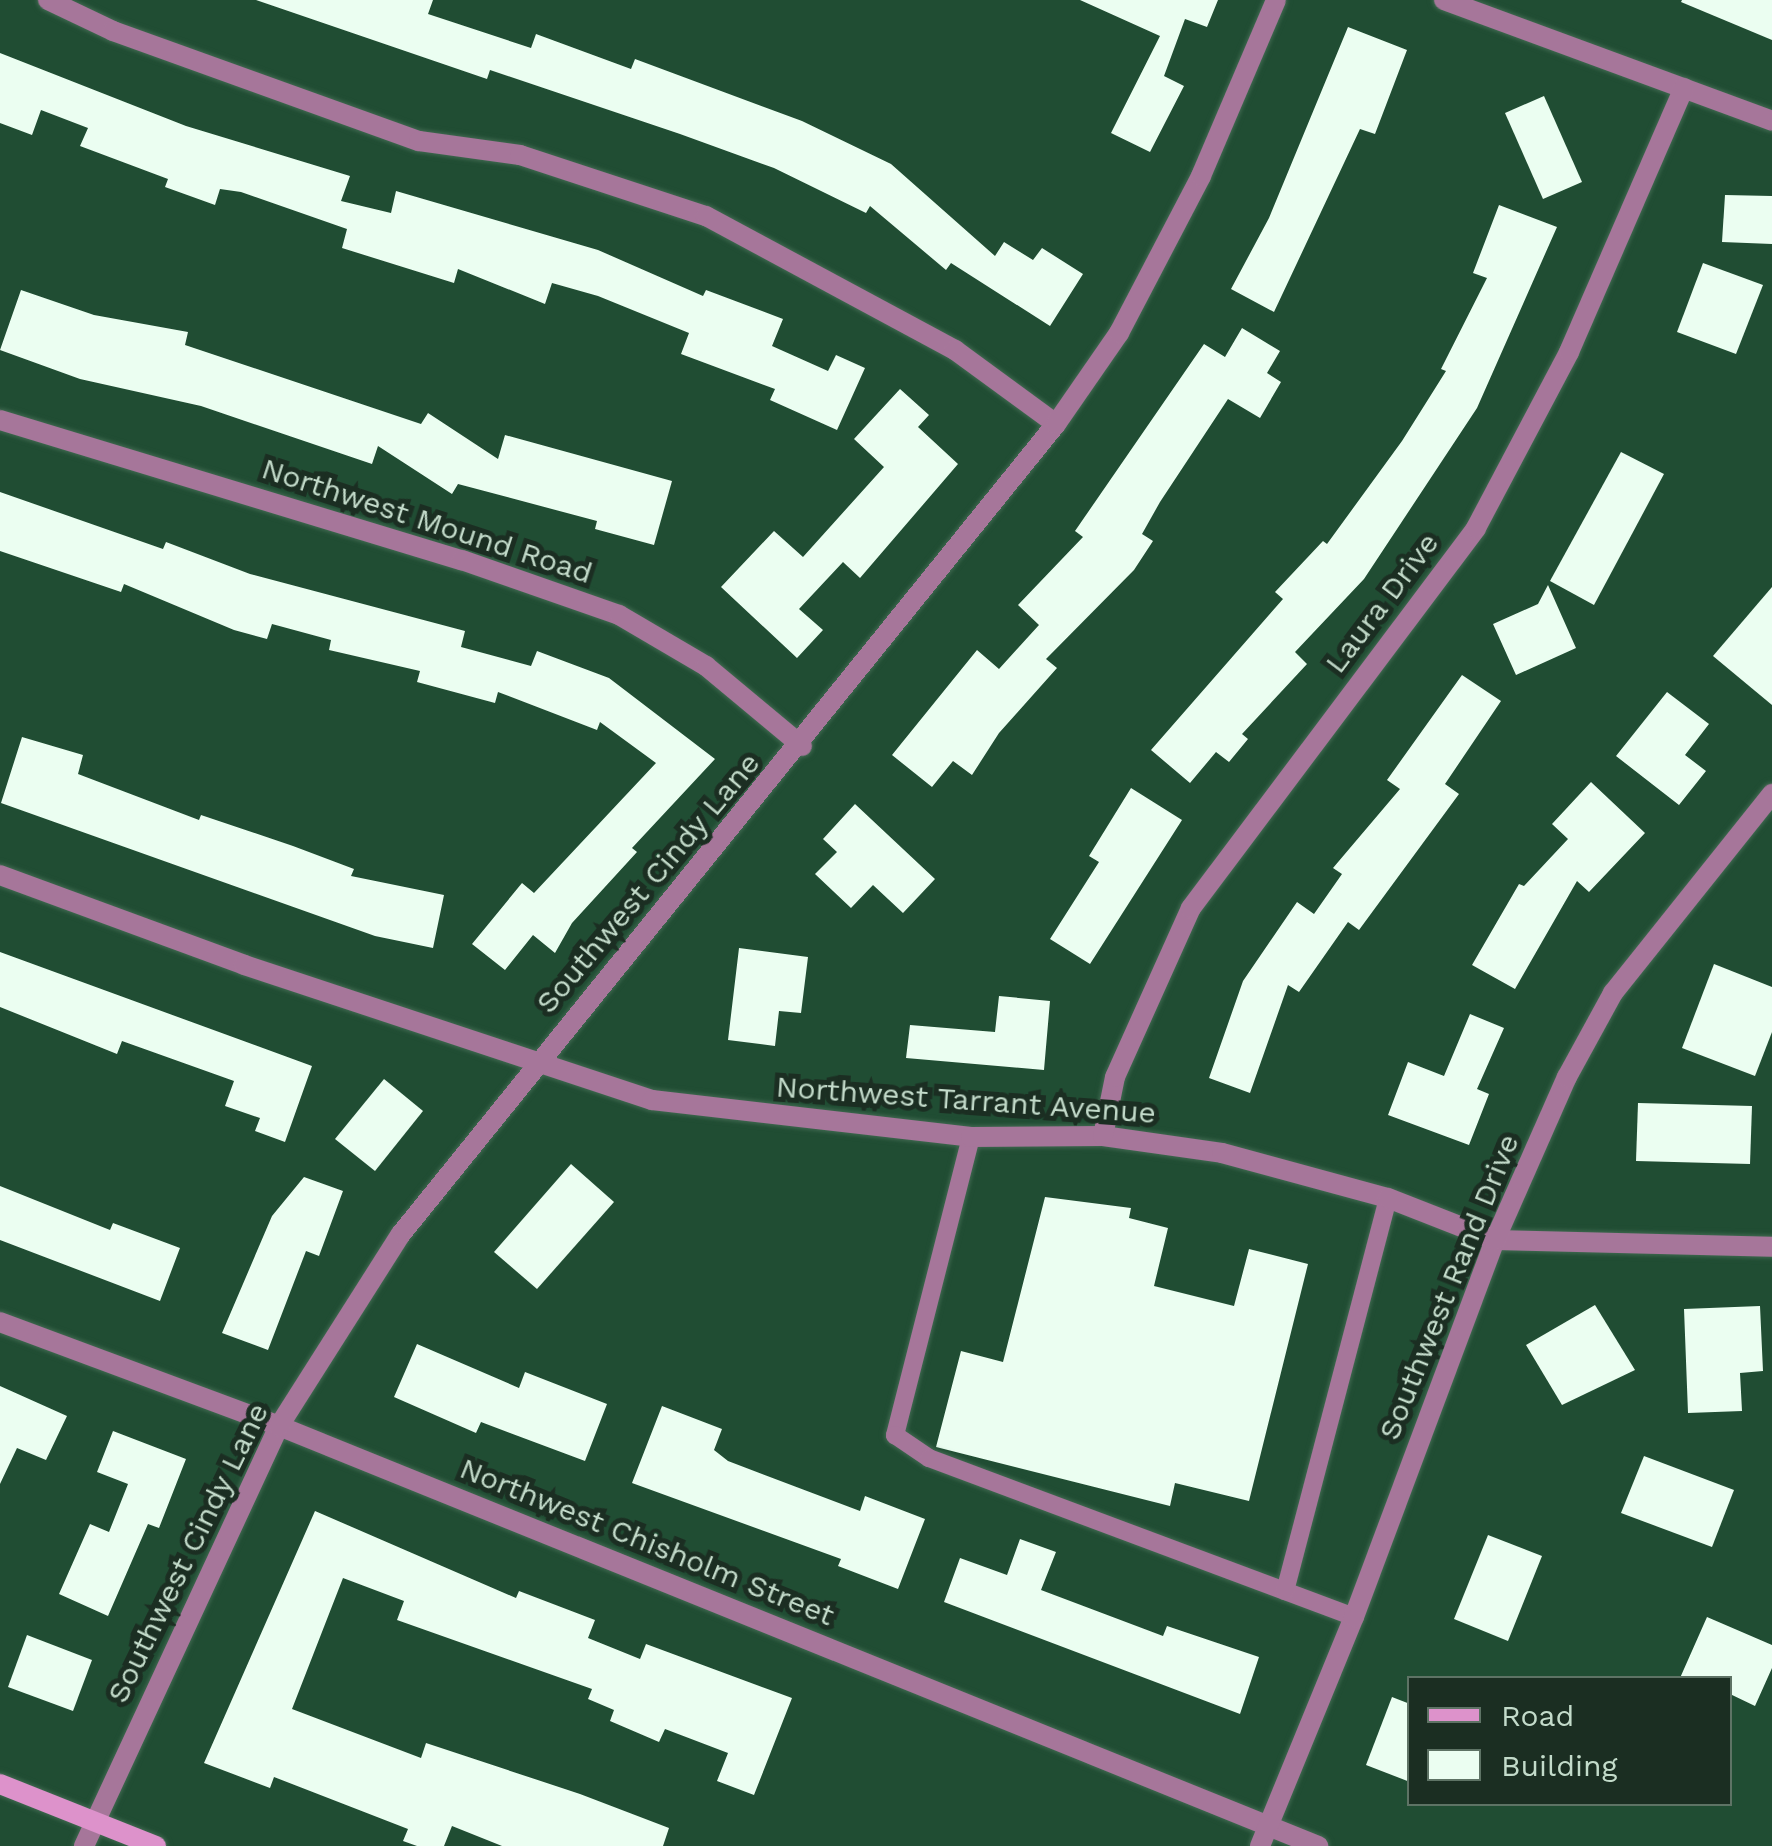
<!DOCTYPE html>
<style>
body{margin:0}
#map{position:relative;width:1772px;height:1846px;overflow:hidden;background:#204d33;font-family:"Work Sans",sans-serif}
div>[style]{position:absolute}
.building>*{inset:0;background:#ebfef1}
.roads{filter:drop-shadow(0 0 2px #416951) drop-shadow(0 0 2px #416951)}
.service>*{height:18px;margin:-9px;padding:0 9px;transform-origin:9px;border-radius:9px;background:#a6769a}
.minor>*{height:20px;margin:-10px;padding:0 10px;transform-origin:10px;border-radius:10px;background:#a6769a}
.secondary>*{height:20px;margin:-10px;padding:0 10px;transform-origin:10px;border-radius:10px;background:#dd92cb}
span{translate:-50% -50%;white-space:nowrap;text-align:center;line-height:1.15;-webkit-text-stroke:10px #1b2e22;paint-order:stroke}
.street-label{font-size:30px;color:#c3dbca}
.legend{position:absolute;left:1407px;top:1676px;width:325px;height:130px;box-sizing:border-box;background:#1b2e22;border:2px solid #5e7365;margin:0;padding:12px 18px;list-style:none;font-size:30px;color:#c3dbca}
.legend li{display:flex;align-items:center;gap:20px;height:50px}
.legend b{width:50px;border:2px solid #5e7365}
</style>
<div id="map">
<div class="building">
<i style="clip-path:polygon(256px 0,433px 0,428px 14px,531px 48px,536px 34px,631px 69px,635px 59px,802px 121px,891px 164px,995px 256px,1004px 242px,1033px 260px,1042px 248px,1083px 274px,1050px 326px,951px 263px,946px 270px,870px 206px,866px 213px,774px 168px,680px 134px,490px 70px,487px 79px)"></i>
<i style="clip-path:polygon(1080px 0,1218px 0,1207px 27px,1185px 19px,1164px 76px,1184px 86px,1150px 152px,1111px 133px,1160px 36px)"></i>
<i style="clip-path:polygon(1772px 0,1772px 40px,1681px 2px,1682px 0)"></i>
<i style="clip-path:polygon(1348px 27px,1407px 50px,1375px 134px,1360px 129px,1274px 312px,1231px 289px,1269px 218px)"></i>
<i style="clip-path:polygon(0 53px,186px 126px,350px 176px,341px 201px,391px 213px,396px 191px,598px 250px,703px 296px,706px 290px,783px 319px,772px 346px,828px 371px,836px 355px,865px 368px,837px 430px,770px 400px,775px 389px,681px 354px,689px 333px,598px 296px,552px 283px,545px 304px,458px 269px,454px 283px,342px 248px,347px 229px,241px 192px,220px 189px,215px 205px,165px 187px,168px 179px,80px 146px,88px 128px,41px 110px,32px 135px,0 123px)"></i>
<i style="clip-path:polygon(1544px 96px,1582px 182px,1543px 199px,1505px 113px)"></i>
<i style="clip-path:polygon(1725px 195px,1772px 196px,1772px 244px,1722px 242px)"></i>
<i style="clip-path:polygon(1499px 205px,1557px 227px,1477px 408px,1364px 579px,1295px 652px,1307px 664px,1242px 734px,1248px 739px,1229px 762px,1216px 752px,1190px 783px,1151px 750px,1283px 599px,1275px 592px,1323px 541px,1327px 544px,1402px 441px,1446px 371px,1441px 369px,1487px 278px,1473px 273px)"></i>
<i style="clip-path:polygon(1703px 263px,1763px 285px,1736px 354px,1677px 332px)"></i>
<i style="clip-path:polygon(21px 290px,94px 315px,188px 332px,185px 345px,421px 424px,428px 413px,498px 459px,505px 435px,672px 481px,654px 545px,595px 529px,597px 521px,458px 484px,452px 494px,378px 446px,372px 464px,201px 406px,80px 379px,0 350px)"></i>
<i style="clip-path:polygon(1242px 328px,1280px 351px,1267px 373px,1281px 382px,1260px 418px,1228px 399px,1160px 502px,1142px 534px,1153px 541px,1134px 570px,1046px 659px,1057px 668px,999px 733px,972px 775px,953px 761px,932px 787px,892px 755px,977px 650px,999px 669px,1039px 625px,1018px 605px,1083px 537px,1075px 531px,1204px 344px,1225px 357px)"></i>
<i style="clip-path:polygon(900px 389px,929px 415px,918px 427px,958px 464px,860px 578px,843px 562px,799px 609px,823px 630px,797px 658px,721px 587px,774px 531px,803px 557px,884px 467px,854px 439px)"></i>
<i style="clip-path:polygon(1621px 452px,1664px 474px,1594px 605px,1550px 581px)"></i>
<i style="clip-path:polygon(0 492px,163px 549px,166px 542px,250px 574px,465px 631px,461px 647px,531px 666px,537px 651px,609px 678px,715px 759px,632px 848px,637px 852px,572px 923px,555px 953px,533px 935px,505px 970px,472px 944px,522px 883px,534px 893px,656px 763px,600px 722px,597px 730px,498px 692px,495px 703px,417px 682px,420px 671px,329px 650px,331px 640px,272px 624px,267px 639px,234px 630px,124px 584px,121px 592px,0 551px)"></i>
<i style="clip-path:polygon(1548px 585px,1576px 648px,1516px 675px,1493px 624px,1538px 604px)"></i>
<i style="clip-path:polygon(1772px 587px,1772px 705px,1713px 656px)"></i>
<i style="clip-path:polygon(1462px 675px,1501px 701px,1445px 784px,1459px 794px,1359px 930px,1348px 922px,1299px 992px,1288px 985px,1250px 1093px,1209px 1078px,1243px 981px,1297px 902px,1314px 914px,1342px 874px,1333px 868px,1400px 789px,1387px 780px)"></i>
<i style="clip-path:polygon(1667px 692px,1709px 724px,1685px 755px,1706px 771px,1679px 805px,1616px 756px)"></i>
<i style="clip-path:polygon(22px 737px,83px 755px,78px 774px,199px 820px,201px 815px,293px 846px,354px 869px,351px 876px,444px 895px,433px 948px,375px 936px,1px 803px)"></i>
<i style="clip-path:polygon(1591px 782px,1645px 833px,1589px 892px,1577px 881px,1515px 989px,1472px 965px,1519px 884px,1524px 886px,1568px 839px,1552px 824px)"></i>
<i style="clip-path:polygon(1131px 788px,1182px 820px,1090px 964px,1050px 939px,1099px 862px,1089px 856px)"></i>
<i style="clip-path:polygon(855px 804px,935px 879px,903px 913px,873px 885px,851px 908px,815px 874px,837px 852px,823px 839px)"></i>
<i style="clip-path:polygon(739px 948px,808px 957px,801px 1013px,779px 1011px,775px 1046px,728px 1040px)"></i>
<i style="clip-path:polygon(0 952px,312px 1066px,285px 1142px,255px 1131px,260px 1118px,225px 1106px,234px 1081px,122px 1041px,117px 1054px,0 1007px)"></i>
<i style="clip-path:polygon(1714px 964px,1772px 987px,1772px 1032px,1755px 1076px,1682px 1048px)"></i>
<i style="clip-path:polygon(999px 996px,1050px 1001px,1044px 1070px,906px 1058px,910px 1025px,995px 1032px)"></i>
<i style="clip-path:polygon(1470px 1014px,1504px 1028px,1477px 1089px,1489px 1094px,1469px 1145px,1388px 1115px,1408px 1062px,1444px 1076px)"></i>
<i style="clip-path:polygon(384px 1079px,423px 1111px,375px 1171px,335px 1139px)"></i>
<i style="clip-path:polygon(1638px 1103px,1752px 1106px,1750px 1164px,1636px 1161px)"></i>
<i style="clip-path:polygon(571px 1164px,614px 1202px,537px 1289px,494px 1252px)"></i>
<i style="clip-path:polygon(304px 1177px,343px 1191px,319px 1256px,306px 1251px,268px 1350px,222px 1333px,272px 1216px)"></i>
<i style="clip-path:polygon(0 1186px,110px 1230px,113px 1223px,180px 1248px,160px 1301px,0 1240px)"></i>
<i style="clip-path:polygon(1045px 1197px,1131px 1208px,1129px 1218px,1168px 1228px,1154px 1286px,1234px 1306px,1249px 1249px,1308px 1264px,1249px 1501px,1175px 1483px,1170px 1506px,936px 1447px,961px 1351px,1003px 1362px)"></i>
<i style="clip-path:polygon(1595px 1305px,1635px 1370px,1562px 1405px,1526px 1345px)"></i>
<i style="clip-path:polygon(1760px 1306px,1763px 1371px,1740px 1373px,1742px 1411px,1688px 1413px,1684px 1309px)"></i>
<i style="clip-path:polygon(417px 1344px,519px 1388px,525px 1372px,607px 1404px,585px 1461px,481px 1422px,476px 1433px,394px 1397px)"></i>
<i style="clip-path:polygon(0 1386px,67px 1416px,46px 1460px,17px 1448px,0 1484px)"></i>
<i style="clip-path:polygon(662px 1406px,722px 1429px,714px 1450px,728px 1461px,860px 1511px,865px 1496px,925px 1519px,898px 1589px,838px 1566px,841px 1559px,632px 1483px)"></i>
<i style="clip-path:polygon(113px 1431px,186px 1459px,159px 1528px,148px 1524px,108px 1616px,59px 1594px,90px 1524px,109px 1532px,128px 1484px,97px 1472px)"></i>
<i style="clip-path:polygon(1644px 1456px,1734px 1490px,1712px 1547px,1621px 1513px)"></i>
<i style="clip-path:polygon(315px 1511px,516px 1598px,519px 1591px,595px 1620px,588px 1638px,640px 1659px,646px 1644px,792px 1698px,754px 1795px,717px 1781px,728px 1753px,665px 1729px,659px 1742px,610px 1721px,614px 1710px,588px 1699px,592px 1689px,397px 1620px,404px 1601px,343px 1578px,292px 1709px,421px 1758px,426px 1743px,580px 1794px,669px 1828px,663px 1846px,502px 1846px,452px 1826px,444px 1846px,417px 1846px,403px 1841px,408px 1829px,274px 1777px,270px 1788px,204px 1763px)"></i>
<i style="clip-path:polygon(1488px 1535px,1542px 1556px,1508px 1641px,1454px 1619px)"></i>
<i style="clip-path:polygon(1020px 1539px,1056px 1552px,1041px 1590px,1163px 1636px,1167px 1626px,1259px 1657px,1240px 1714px,944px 1602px,960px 1558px,1007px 1575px)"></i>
<i style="clip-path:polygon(1707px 1617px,1772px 1645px,1772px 1668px,1755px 1706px,1730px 1694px,1730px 1678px,1680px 1678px)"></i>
<i style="clip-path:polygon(27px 1635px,92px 1660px,73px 1711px,8px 1687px)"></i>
<i style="clip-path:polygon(1392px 1697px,1410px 1704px,1410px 1782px,1366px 1765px)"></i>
</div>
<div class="roads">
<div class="service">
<i style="left:971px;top:1137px;width:308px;rotate:104.3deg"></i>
<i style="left:895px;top:1435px;width:41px;rotate:34.1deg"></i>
<i style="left:929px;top:1458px;width:454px;rotate:20.5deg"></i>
<i style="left:1285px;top:1591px;width:406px;rotate:-75.3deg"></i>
</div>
<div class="minor">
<i style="left:48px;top:0;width:72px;rotate:25.5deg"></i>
<i style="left:113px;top:31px;width:325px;rotate:19.8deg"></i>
<i style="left:419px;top:141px;width:102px;rotate:7.9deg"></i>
<i style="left:520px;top:155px;width:196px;rotate:18.2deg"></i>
<i style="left:706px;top:216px;width:283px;rotate:28.3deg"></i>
<i style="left:955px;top:350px;width:125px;rotate:36.2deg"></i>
<i style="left:1444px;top:0;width:350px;rotate:20.2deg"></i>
<i style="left:0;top:420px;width:483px;rotate:16.9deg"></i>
<i style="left:462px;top:560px;width:166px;rotate:19.3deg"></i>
<i style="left:619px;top:615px;width:101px;rotate:30.4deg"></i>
<i style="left:706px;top:666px;width:125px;rotate:39.8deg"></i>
<i style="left:0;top:875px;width:260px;rotate:20.2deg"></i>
<i style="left:244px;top:965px;width:430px;rotate:18.3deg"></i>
<i style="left:652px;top:1100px;width:321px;rotate:6.6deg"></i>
<i style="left:971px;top:1137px;width:132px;rotate:-0.4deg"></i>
<i style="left:1103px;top:1136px;width:120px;rotate:8.1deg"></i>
<i style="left:1222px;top:1153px;width:172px;rotate:15.2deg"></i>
<i style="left:1388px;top:1198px;width:115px;rotate:21.4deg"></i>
<i style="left:1495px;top:1240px;width:277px;rotate:1.4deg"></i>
<i style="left:1103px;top:1136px;width:60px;rotate:-78.5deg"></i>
<i style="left:1115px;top:1077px;width:185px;rotate:-65.8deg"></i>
<i style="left:1191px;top:908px;width:475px;rotate:-53.1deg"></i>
<i style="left:1476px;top:528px;width:199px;rotate:-62.1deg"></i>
<i style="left:1569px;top:352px;width:288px;rotate:-66.5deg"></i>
<i style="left:0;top:1322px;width:298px;rotate:20.4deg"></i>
<i style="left:279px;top:1426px;width:1121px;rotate:22.01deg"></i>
<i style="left:84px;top:1846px;width:463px;rotate:-65.1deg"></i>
<i style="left:279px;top:1426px;width:227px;rotate:-57.6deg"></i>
<i style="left:401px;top:1234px;width:1042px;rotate:-51.04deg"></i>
<i style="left:1056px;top:424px;width:111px;rotate:-55.3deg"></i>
<i style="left:1119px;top:333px;width:177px;rotate:-62.4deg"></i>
<i style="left:1201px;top:176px;width:191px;rotate:-66.9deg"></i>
<i style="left:1260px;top:1846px;width:248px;rotate:-67.7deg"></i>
<i style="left:1354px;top:1617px;width:403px;rotate:-69.5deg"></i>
<i style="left:1495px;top:1240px;width:178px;rotate:-66.2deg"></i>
<i style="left:1567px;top:1077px;width:96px;rotate:-61.3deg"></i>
<i style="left:1613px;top:993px;width:255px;rotate:-51.4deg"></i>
</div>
<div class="secondary">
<i style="left:0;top:1784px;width:168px;rotate:21.7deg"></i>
</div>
</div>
<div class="street-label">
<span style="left:427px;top:521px;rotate:18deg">Northwest Mound Road</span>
<span style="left:1382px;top:603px;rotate:-53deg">Laura Drive</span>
<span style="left:648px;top:883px;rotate:-50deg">Southwest Cindy Lane</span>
<span style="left:966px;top:1100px;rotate:4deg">Northwest Tarrant Avenue</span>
<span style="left:1449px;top:1287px;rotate:-68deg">Southwest Rand Drive</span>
<span style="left:647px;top:1542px;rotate:22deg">Northwest Chisholm Street</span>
<span style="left:188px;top:1553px;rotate:-64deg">Southwest Cindy Lane</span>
</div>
<ul class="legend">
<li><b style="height:12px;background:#dd92cb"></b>Road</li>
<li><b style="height:28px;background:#ebfef1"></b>Building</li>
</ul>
</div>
